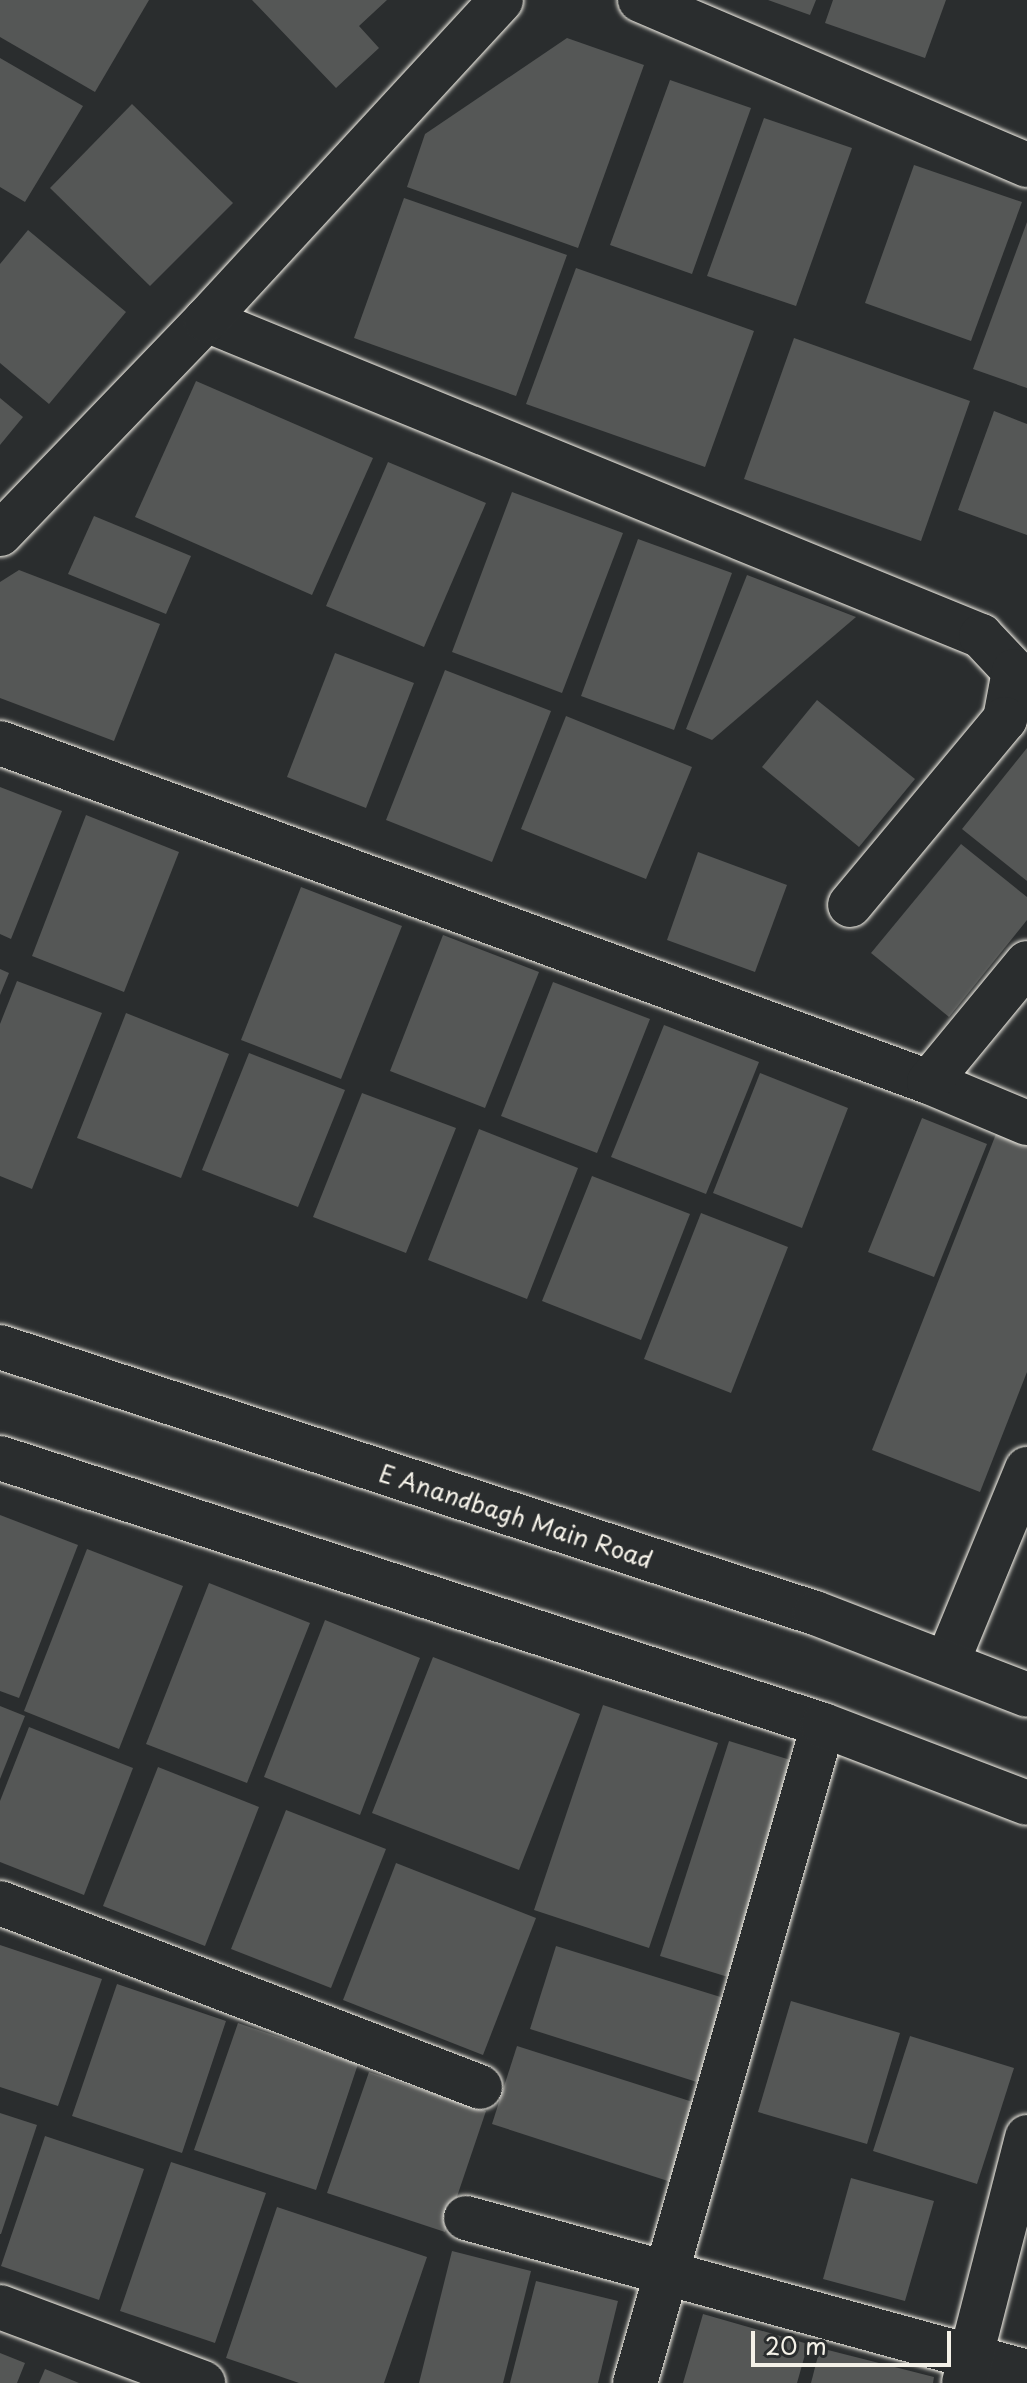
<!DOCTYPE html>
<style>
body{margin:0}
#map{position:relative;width:1027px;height:2383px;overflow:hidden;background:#2a2d2e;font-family:"Playpen Sans",sans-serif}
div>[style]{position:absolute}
.building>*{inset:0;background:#555756}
.roads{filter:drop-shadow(0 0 2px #f4f1e8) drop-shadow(0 0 2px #f4f1e8)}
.street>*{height:44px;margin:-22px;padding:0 22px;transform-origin:22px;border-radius:22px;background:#2a2d2e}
.secondary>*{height:44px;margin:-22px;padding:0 22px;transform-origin:22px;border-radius:22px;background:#2a2d2e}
span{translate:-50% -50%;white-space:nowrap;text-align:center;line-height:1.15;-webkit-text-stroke:6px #2a2d2e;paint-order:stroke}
.street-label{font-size:24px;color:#f4f1e8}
.scale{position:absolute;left:751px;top:2331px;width:200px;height:36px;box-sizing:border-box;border:4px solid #f4f1e8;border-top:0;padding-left:10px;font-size:24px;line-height:28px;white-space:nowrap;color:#f4f1e8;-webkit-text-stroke:6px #2a2d2e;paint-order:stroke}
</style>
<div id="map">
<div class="building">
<i style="clip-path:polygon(0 0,149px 0,95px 92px,0 37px)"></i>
<i style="clip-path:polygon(252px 0,387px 0,359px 26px,379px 48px,336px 88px)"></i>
<i style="clip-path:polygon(768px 0,816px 0,810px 15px)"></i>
<i style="clip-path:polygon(833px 0,946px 0,925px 58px,825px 23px)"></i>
<i style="clip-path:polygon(567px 38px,644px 65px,578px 248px,407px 187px,425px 134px)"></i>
<i style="clip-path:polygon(0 58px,83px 106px,25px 202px,0 187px)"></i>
<i style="clip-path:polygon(670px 80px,751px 108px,692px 274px,610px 245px)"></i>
<i style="clip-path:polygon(132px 104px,233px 203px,150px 286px,50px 188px)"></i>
<i style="clip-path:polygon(764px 118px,852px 148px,796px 306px,707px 276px)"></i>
<i style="clip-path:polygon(914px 165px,1022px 202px,971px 341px,865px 303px)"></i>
<i style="clip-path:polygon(404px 198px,567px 255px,516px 396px,354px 338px)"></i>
<i style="clip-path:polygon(1027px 222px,1027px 388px,973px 369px)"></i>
<i style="clip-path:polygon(28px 230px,126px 312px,49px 404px,0 363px,0 264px)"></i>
<i style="clip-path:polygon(576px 268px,754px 331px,705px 467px,526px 404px)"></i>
<i style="clip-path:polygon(794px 338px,970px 401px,921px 541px,744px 479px)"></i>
<i style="clip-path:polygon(196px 381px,373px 458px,312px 595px,135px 517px)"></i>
<i style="clip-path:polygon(0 398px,23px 417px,0 445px)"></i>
<i style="clip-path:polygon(994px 411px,1027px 424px,1027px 535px,958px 510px)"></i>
<i style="clip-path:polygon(388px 462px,486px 503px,424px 647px,326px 606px)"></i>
<i style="clip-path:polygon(512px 492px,623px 533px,562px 693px,452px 652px)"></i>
<i style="clip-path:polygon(94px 516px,191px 556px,166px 614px,68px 574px)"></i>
<i style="clip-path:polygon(638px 539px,732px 573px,674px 730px,581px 696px)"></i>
<i style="clip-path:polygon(19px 570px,160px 624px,114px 741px,0 698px,0 582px)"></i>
<i style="clip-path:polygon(747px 575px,856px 617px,712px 740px,686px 729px)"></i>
<i style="clip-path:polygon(335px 653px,414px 683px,366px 808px,287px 777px)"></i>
<i style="clip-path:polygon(445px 670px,551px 711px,492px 862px,386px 820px)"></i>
<i style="clip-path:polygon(817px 700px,915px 779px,859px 847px,762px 767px)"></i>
<i style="clip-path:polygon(566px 716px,692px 767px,646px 879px,521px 829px)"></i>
<i style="clip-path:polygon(1027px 748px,1027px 881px,962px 829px)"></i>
<i style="clip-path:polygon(0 787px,62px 811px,11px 939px,0 934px)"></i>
<i style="clip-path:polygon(86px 815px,179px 852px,124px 992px,32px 956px)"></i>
<i style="clip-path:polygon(961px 844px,1027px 897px,1027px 920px,949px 1017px,871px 953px)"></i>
<i style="clip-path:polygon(698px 852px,787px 885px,755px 972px,667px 940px)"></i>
<i style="clip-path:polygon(301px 887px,402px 926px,341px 1079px,241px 1040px)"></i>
<i style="clip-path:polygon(443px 935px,539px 972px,485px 1108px,390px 1071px)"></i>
<i style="clip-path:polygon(0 969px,9px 973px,0 995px)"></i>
<i style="clip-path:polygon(17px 981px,102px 1013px,32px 1189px,0 1176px,0 1024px)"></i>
<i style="clip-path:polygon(553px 982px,650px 1019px,597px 1153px,501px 1116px)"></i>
<i style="clip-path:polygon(126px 1013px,229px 1054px,181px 1178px,77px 1138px)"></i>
<i style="clip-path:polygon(664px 1025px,759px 1062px,706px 1194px,611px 1157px)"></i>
<i style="clip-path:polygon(249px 1053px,345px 1090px,298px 1207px,202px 1170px)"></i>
<i style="clip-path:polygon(760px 1073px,848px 1108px,802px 1228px,713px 1193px)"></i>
<i style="clip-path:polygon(362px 1093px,456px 1128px,406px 1253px,313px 1217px)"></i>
<i style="clip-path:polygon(922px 1118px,987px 1144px,934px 1277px,868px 1252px)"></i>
<i style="clip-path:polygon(479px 1129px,578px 1168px,527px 1299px,428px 1260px)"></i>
<i style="clip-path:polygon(996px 1134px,1027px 1146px,1027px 1372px,980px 1492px,872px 1450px)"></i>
<i style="clip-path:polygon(592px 1176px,690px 1214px,641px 1340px,542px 1301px)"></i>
<i style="clip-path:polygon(701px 1213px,788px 1247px,731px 1393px,644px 1359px)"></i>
<i style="clip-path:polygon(0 1515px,78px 1545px,19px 1698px,0 1691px)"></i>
<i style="clip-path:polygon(87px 1549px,183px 1586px,119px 1749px,24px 1711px)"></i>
<i style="clip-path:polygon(209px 1583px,310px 1623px,247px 1783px,146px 1744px)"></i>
<i style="clip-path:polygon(325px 1620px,420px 1658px,360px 1815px,264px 1777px)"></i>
<i style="clip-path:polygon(433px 1657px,580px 1714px,519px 1870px,372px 1813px)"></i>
<i style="clip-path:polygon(603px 1705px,718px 1743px,649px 1948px,534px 1910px)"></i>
<i style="clip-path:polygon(0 1706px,25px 1716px,0 1779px)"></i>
<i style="clip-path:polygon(29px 1727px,133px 1768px,84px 1895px,0 1862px,0 1801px)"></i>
<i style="clip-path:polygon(729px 1741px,797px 1762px,728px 1977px,660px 1956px)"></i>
<i style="clip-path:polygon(158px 1767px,259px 1807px,205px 1946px,103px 1906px)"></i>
<i style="clip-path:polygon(286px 1810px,386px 1849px,331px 1988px,231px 1949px)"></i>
<i style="clip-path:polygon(396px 1863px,536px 1918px,483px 2055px,343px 2000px)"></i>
<i style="clip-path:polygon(0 1945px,102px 1979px,58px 2106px,0 2087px)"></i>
<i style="clip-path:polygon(556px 1946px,727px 1999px,700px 2083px,530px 2029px)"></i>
<i style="clip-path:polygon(117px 1984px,226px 2021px,182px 2153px,72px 2116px)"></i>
<i style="clip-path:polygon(791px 2001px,900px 2033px,867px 2144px,758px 2112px)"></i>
<i style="clip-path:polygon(238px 2023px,358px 2064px,316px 2190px,194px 2150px)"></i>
<i style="clip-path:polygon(910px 2036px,1014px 2068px,977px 2184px,873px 2151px)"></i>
<i style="clip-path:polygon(517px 2046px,696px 2103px,671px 2182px,492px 2124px)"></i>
<i style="clip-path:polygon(369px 2072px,486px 2111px,445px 2232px,327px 2193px)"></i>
<i style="clip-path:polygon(0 2113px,37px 2125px,1px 2234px,0 2234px)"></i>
<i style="clip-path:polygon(45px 2136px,144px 2169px,99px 2300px,1px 2266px)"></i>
<i style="clip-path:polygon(171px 2162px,266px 2193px,215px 2343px,120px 2311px)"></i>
<i style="clip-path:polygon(851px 2178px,934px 2201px,905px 2301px,823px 2279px)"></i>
<i style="clip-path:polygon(277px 2207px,427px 2257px,384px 2383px,299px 2383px,226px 2358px)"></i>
<i style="clip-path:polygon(452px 2251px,531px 2271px,503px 2383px,419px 2383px)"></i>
<i style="clip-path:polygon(536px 2281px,618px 2301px,598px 2383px,510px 2383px)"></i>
<i style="clip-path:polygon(703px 2314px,808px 2344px,797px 2383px,683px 2383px)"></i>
<i style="clip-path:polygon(820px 2348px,934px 2377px,933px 2383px,811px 2383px)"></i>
<i style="clip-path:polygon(0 2353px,25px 2363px,17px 2383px,0 2383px)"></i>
<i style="clip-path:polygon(45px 2369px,79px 2383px,39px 2383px)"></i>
</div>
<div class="roads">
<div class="street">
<i style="left:640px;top:0;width:421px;rotate:23.1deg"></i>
<i style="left:206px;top:320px;width:837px;rotate:22.18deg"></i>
<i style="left:981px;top:636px;width:48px;rotate:46.7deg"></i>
<i style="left:1014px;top:671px;width:49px;rotate:100.6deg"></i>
<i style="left:1005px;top:719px;width:242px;rotate:129.8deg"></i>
<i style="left:0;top:534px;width:297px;rotate:-46.1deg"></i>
<i style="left:206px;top:320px;width:435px;rotate:-47.3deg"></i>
<i style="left:0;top:743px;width:989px;rotate:20.05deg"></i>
<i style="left:929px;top:1082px;width:106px;rotate:22.7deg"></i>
<i style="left:929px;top:1082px;width:154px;rotate:-50.5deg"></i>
<i style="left:947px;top:1663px;width:210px;rotate:-67.6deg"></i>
<i style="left:0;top:1903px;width:514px;rotate:20.97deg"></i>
<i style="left:466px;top:2218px;width:582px;rotate:15.35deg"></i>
<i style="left:0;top:2307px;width:217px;rotate:20.5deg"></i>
<i style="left:635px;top:2383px;width:684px;rotate:-74.05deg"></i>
<i style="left:964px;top:2383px;width:254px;rotate:-75.6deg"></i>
</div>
<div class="secondary">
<i style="left:0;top:1347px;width:857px;rotate:18.08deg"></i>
<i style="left:815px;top:1613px;width:227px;rotate:21.1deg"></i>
<i style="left:0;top:1458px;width:865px;rotate:17.97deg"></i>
<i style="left:823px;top:1725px;width:218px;rotate:20.9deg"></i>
</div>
</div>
<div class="street-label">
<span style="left:516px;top:1516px;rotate:18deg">E Anandbagh Main Road</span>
</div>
<div class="scale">20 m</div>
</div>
